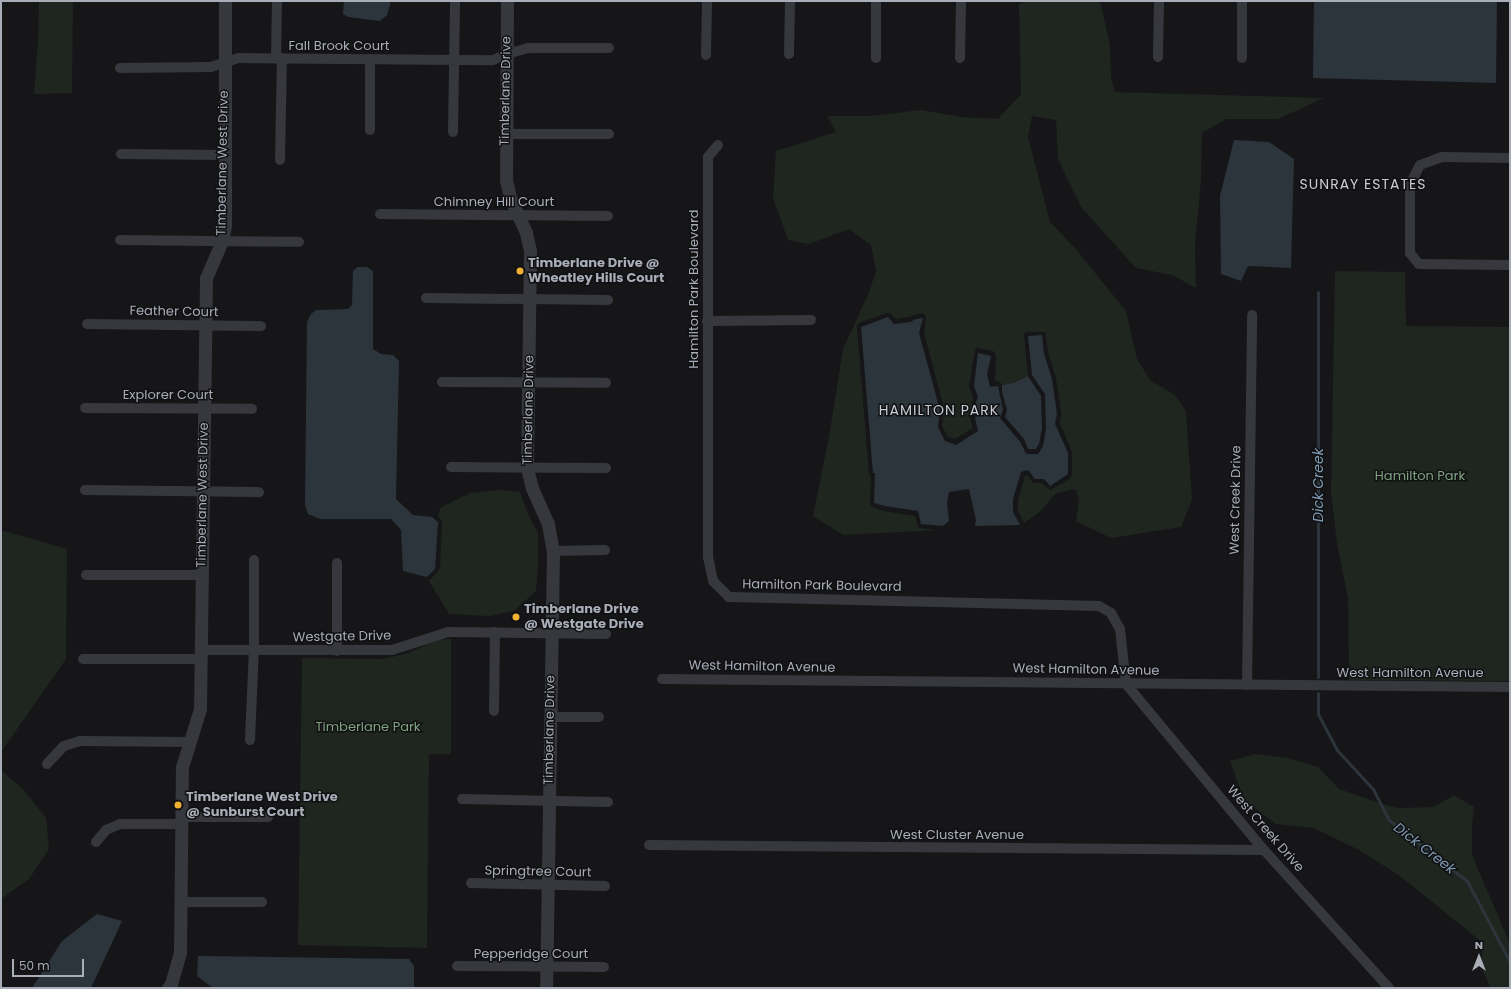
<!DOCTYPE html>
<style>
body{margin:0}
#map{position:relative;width:1511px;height:989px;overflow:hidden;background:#161618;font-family:Poppins,sans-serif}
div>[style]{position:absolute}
.green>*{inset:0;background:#1e261f}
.water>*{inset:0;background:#2c353c}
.stream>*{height:3px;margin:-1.5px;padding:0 1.5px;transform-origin:1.5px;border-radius:1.5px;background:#2c353c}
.minor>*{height:10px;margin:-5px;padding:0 5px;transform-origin:5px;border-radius:5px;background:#37383d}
.tertiary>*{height:13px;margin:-6.5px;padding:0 6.5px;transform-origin:6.5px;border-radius:6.5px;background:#37383d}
.dots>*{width:11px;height:11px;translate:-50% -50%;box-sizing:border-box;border:2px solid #111113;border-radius:50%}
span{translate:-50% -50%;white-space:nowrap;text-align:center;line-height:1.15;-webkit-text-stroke:3px #111113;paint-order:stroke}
.street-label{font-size:13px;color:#a8adb8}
.poi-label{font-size:13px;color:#a8adb8;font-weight:700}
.left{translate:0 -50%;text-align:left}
.park-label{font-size:13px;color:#7fa381}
.neighbourhood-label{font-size:14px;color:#c9ccd4;letter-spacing:1px}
.water-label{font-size:14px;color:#7f9bb3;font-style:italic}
.frame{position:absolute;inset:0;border:2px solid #a8adb8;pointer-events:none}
.north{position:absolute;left:1459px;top:937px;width:40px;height:40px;-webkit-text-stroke:3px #111113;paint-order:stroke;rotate:0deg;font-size:11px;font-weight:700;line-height:16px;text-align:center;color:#a8adb8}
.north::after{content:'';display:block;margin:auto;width:14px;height:18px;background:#a8adb8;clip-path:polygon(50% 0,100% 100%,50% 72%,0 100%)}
.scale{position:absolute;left:12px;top:959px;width:72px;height:18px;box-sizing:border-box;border:2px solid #a8adb8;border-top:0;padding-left:5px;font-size:12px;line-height:14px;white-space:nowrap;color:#a8adb8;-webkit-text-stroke:3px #111113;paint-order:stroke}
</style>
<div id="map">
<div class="green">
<i style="clip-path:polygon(39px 1px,73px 1px,72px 93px,34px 94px,38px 40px)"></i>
<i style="clip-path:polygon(1028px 1px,1100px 1px,1110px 45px,1111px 78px,1115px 92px,1324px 98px,1278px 119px,1226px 119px,1202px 133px,1201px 180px,1195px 245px,1196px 288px,1172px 275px,1136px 268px,1081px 207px,1058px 159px,1056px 120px,1032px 116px,1028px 137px,1050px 222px,1074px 247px,1126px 311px,1137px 359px,1150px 380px,1175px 395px,1186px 411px,1192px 500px,1181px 527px,1111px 538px,1076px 521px,1079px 498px,1075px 489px,1055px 494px,1041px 511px,1024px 523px,1018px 511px,1018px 500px,1025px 476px,1027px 475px,1033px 483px,1042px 483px,1050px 490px,1070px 479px,1072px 474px,1072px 452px,1060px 423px,1061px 413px,1056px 378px,1048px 352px,1045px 332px,1026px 332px,1024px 334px,1028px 376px,1013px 383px,1002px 385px,1000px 382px,995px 380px,996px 355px,993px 351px,977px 348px,975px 350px,969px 386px,973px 397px,970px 418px,973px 428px,955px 439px,948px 437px,942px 426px,944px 408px,924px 333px,926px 316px,922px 313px,909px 317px,895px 319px,891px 314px,887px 313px,859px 323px,857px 326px,869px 473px,871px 477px,870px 504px,872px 507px,884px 511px,915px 516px,919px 528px,937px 530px,843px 535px,813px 516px,830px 431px,843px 349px,868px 295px,876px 271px,871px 245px,849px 229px,809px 244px,788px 240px,773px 198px,776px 151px,836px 132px,827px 116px,871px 116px,921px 110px,961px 117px,998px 119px,1021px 94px,1019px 4px)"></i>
<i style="clip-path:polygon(1335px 271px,1405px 272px,1406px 326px,1510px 327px,1510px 681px,1349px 680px,1348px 599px,1337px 543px,1331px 493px)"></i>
<i style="clip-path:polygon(500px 490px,520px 492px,528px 514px,538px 533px,538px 567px,536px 591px,514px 611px,489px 616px,449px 614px,429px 581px,440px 569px,442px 522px,438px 516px,440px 508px,470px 493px)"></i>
<i style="clip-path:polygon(1px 530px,67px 549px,66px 659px,1px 752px)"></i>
<i style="clip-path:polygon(451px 639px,451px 754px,429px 754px,427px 948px,298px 945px,302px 658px,383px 659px,409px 653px,436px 640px)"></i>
<i style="clip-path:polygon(1255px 754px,1288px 758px,1318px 767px,1339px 789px,1379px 803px,1399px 808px,1434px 807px,1454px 795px,1474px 807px,1472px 826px,1472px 855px,1510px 944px,1510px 988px,1491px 988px,1481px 967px,1483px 943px,1400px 876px,1359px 850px,1314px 828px,1276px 824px,1244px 800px,1230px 761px)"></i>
<i style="clip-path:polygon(1px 770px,23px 789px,46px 818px,49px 849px,29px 879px,1px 899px)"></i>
</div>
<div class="water">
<i style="clip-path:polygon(344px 1px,390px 1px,390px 5px,387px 15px,380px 21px,348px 17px,343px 14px)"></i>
<i style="clip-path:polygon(1314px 1px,1497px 1px,1496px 83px,1313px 78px)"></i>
<i style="clip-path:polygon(1234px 140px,1269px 142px,1294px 159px,1291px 268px,1248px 266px,1241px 281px,1221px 274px,1220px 196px)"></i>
<i style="clip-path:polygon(358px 267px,367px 267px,373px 271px,373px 349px,381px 354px,393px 355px,399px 361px,396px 499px,413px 515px,432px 517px,438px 522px,435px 569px,427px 577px,403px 571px,401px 530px,391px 519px,320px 519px,308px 514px,305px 505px,307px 322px,311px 314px,316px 310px,348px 309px,352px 305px,353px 271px)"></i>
<i style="clip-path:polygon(888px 317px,894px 324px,910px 322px,916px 319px,923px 318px,919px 333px,940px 410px,938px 427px,945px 441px,956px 445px,978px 431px,975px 418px,977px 413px,975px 405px,978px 397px,974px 386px,978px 353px,991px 356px,987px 374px,990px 387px,998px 386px,1003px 410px,1000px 418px,1021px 443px,1026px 454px,1038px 454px,1043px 446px,1046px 429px,1045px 394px,1032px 375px,1028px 336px,1042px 335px,1044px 354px,1052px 379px,1057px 414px,1055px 424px,1068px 453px,1068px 474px,1050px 486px,1044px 479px,1035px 479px,1028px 470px,1021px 472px,1013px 499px,1013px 512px,1020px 525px,975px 526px,976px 520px,969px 489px,949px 492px,947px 503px,949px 521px,943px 526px,921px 524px,918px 511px,885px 506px,874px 503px,875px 473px,873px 473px,861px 327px)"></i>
<i style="clip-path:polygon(1028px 376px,1041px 396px,1042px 428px,1039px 444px,1036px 449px,1028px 449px,1024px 439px,1005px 417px,1007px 410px,1002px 392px,1002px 385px,1013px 383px)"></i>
<i style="clip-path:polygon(97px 914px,122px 921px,91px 988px,32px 988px,62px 941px)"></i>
<i style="clip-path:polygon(198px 956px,409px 959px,414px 966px,414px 988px,213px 988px,197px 976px)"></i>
</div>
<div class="stream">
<i style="left:1318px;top:292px;width:385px;rotate:90deg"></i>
<i style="left:1318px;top:693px;width:21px;rotate:90deg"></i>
<i style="left:1318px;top:714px;width:41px;rotate:62.2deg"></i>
<i style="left:1337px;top:750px;width:53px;rotate:47.3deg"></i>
<i style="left:1373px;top:789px;width:35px;rotate:63deg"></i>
<i style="left:1389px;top:820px;width:99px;rotate:38deg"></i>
<i style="left:1467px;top:881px;width:92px;rotate:62deg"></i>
</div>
<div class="minor">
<i style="left:789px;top:54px;width:53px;rotate:-88.9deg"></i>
<i style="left:706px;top:55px;width:54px;rotate:-88.9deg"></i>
<i style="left:1158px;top:57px;width:56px;rotate:-89deg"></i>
<i style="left:276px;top:58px;width:57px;rotate:-89deg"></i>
<i style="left:876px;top:58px;width:57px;rotate:-90deg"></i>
<i style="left:960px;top:58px;width:57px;rotate:-89deg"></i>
<i style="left:1242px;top:58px;width:57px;rotate:-90deg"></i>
<i style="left:120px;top:68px;width:91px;rotate:-0.6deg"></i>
<i style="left:211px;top:67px;width:29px;rotate:-18deg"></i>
<i style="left:239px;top:58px;width:254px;rotate:0.5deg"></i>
<i style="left:493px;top:60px;width:15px;rotate:-23deg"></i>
<i style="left:507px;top:54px;width:22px;rotate:-16deg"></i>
<i style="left:528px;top:48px;width:81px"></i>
<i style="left:370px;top:130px;width:71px;rotate:-90deg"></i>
<i style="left:453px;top:132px;width:131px;rotate:-89.1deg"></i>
<i style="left:506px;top:134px;width:103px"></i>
<i style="left:718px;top:145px;width:16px;rotate:130deg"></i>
<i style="left:708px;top:157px;width:400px;rotate:90deg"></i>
<i style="left:708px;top:557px;width:25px;rotate:78deg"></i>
<i style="left:713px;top:581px;width:23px;rotate:45deg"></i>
<i style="left:729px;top:597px;width:370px;rotate:1.4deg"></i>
<i style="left:1099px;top:606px;width:14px;rotate:30deg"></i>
<i style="left:1111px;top:613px;width:18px;rotate:61deg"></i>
<i style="left:1120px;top:629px;width:55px;rotate:83.8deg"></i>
<i style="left:1126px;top:684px;width:216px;rotate:50.3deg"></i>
<i style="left:1264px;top:850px;width:186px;rotate:47.8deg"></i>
<i style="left:121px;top:154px;width:103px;rotate:0.6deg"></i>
<i style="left:1510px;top:158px;width:68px;rotate:-179.2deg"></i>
<i style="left:1442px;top:157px;width:23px;rotate:160deg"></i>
<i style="left:1420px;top:165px;width:22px;rotate:117deg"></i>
<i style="left:1410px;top:185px;width:68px;rotate:90deg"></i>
<i style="left:1410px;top:253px;width:14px;rotate:51deg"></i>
<i style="left:1419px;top:264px;width:91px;rotate:0.6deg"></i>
<i style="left:280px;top:160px;width:102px;rotate:-88.9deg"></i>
<i style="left:380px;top:214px;width:228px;rotate:0.5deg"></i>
<i style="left:120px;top:240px;width:179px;rotate:0.6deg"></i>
<i style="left:426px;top:298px;width:182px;rotate:0.6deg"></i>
<i style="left:707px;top:321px;width:104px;rotate:-0.6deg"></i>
<i style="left:87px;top:324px;width:174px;rotate:0.7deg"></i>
<i style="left:442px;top:382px;width:164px;rotate:0.3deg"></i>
<i style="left:85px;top:408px;width:167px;rotate:0.3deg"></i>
<i style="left:451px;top:467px;width:155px;rotate:0.4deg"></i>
<i style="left:85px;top:490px;width:174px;rotate:0.7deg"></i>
<i style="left:553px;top:551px;width:52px;rotate:-1.1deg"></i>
<i style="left:337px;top:563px;width:88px;rotate:90deg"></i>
<i style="left:86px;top:575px;width:116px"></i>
<i style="left:201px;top:650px;width:191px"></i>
<i style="left:392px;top:650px;width:59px;rotate:-17.8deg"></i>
<i style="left:448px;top:632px;width:158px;rotate:0.7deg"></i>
<i style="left:83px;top:659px;width:118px"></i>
<i style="left:662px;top:679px;width:848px;rotate:0.54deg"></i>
<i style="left:1247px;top:685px;width:370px;rotate:-89.2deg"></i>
<i style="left:494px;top:711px;width:79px;rotate:-89.3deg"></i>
<i style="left:550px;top:717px;width:49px"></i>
<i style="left:250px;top:740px;width:90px;rotate:-87.5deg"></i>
<i style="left:254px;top:650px;width:90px;rotate:-90deg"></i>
<i style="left:47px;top:764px;width:25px;rotate:-47deg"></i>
<i style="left:64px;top:746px;width:17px;rotate:-17deg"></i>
<i style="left:80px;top:741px;width:109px;rotate:0.5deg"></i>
<i style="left:462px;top:799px;width:146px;rotate:1.2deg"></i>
<i style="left:182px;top:817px;width:86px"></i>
<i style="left:96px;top:842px;width:16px;rotate:-50deg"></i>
<i style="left:106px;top:830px;width:15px;rotate:-23deg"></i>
<i style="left:120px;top:824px;width:62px"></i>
<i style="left:649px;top:845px;width:615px;rotate:0.47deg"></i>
<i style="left:471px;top:883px;width:134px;rotate:1.3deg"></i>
<i style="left:181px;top:902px;width:81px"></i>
<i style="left:457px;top:966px;width:147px;rotate:0.4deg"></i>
</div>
<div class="tertiary">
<i style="left:507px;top:1px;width:179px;rotate:90.3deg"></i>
<i style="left:506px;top:180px;width:18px;rotate:77deg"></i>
<i style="left:510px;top:198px;width:38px;rotate:65deg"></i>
<i style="left:526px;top:233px;width:18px;rotate:77deg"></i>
<i style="left:530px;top:251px;width:217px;rotate:90.8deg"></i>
<i style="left:527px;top:468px;width:21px;rotate:76deg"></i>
<i style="left:532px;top:488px;width:39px;rotate:66deg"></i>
<i style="left:548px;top:524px;width:27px;rotate:80deg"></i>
<i style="left:553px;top:551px;width:437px;rotate:90.9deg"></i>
<i style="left:168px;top:988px;width:5px;rotate:-53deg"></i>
<i style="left:171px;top:984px;width:33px;rotate:-74deg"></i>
<i style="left:180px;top:952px;width:185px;rotate:-89.4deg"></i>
<i style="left:182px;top:767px;width:61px;rotate:-72.8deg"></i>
<i style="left:200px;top:709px;width:431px;rotate:-89.2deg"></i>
<i style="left:206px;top:278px;width:40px;rotate:-66.6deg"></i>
<i style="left:222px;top:241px;width:16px;rotate:-79deg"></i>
<i style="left:225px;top:225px;width:224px;rotate:-90deg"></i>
</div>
<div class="dots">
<i style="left:520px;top:271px;background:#f2b134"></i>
<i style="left:516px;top:617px;background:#f2b134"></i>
<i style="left:178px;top:805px;background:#f2b134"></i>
</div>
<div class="street-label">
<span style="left:339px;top:46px">Fall Brook Court</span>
<span style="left:506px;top:91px;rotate:-89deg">Timberlane Drive</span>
<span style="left:223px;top:163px;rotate:-89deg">Timberlane West Drive</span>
<span style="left:494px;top:202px">Chimney Hill Court</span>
<span style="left:694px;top:289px;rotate:-90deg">Hamilton Park Boulevard</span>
<span style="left:174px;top:312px;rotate:1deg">Feather Court</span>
<span style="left:168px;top:395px">Explorer Court</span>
<span style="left:529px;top:410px;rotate:-89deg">Timberlane Drive</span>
<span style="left:203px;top:495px;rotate:-89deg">Timberlane West Drive</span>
<span style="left:1236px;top:500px;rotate:-89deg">West Creek Drive</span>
<span style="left:822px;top:586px;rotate:1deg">Hamilton Park Boulevard</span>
<span style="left:342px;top:637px;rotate:-1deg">Westgate Drive</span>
<span style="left:762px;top:667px;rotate:1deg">West Hamilton Avenue</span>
<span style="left:1086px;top:670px;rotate:1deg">West Hamilton Avenue</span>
<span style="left:1410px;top:673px">West Hamilton Avenue</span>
<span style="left:550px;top:730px;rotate:-89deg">Timberlane Drive</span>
<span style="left:1265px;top:829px;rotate:49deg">West Creek Drive</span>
<span style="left:957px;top:835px">West Cluster Avenue</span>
<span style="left:538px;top:872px;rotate:1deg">Springtree Court</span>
<span style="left:531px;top:954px">Pepperidge Court</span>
</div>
<div class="poi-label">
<span class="left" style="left:528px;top:271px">Timberlane Drive @<br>Wheatley Hills Court</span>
<span class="left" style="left:524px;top:617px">Timberlane Drive<br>@ Westgate Drive</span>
<span class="left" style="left:186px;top:805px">Timberlane West Drive<br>@ Sunburst Court</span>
</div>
<div class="park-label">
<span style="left:1420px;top:476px">Hamilton Park</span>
<span style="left:368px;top:727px">Timberlane Park</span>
</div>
<div class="neighbourhood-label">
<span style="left:1363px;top:184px">SUNRAY ESTATES</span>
<span style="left:939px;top:410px">HAMILTON PARK</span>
</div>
<div class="water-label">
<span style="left:1318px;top:485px;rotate:-90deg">Dick Creek</span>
<span style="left:1425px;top:848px;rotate:38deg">Dick Creek</span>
</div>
<div class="frame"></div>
<div class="north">N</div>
<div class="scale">50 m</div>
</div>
